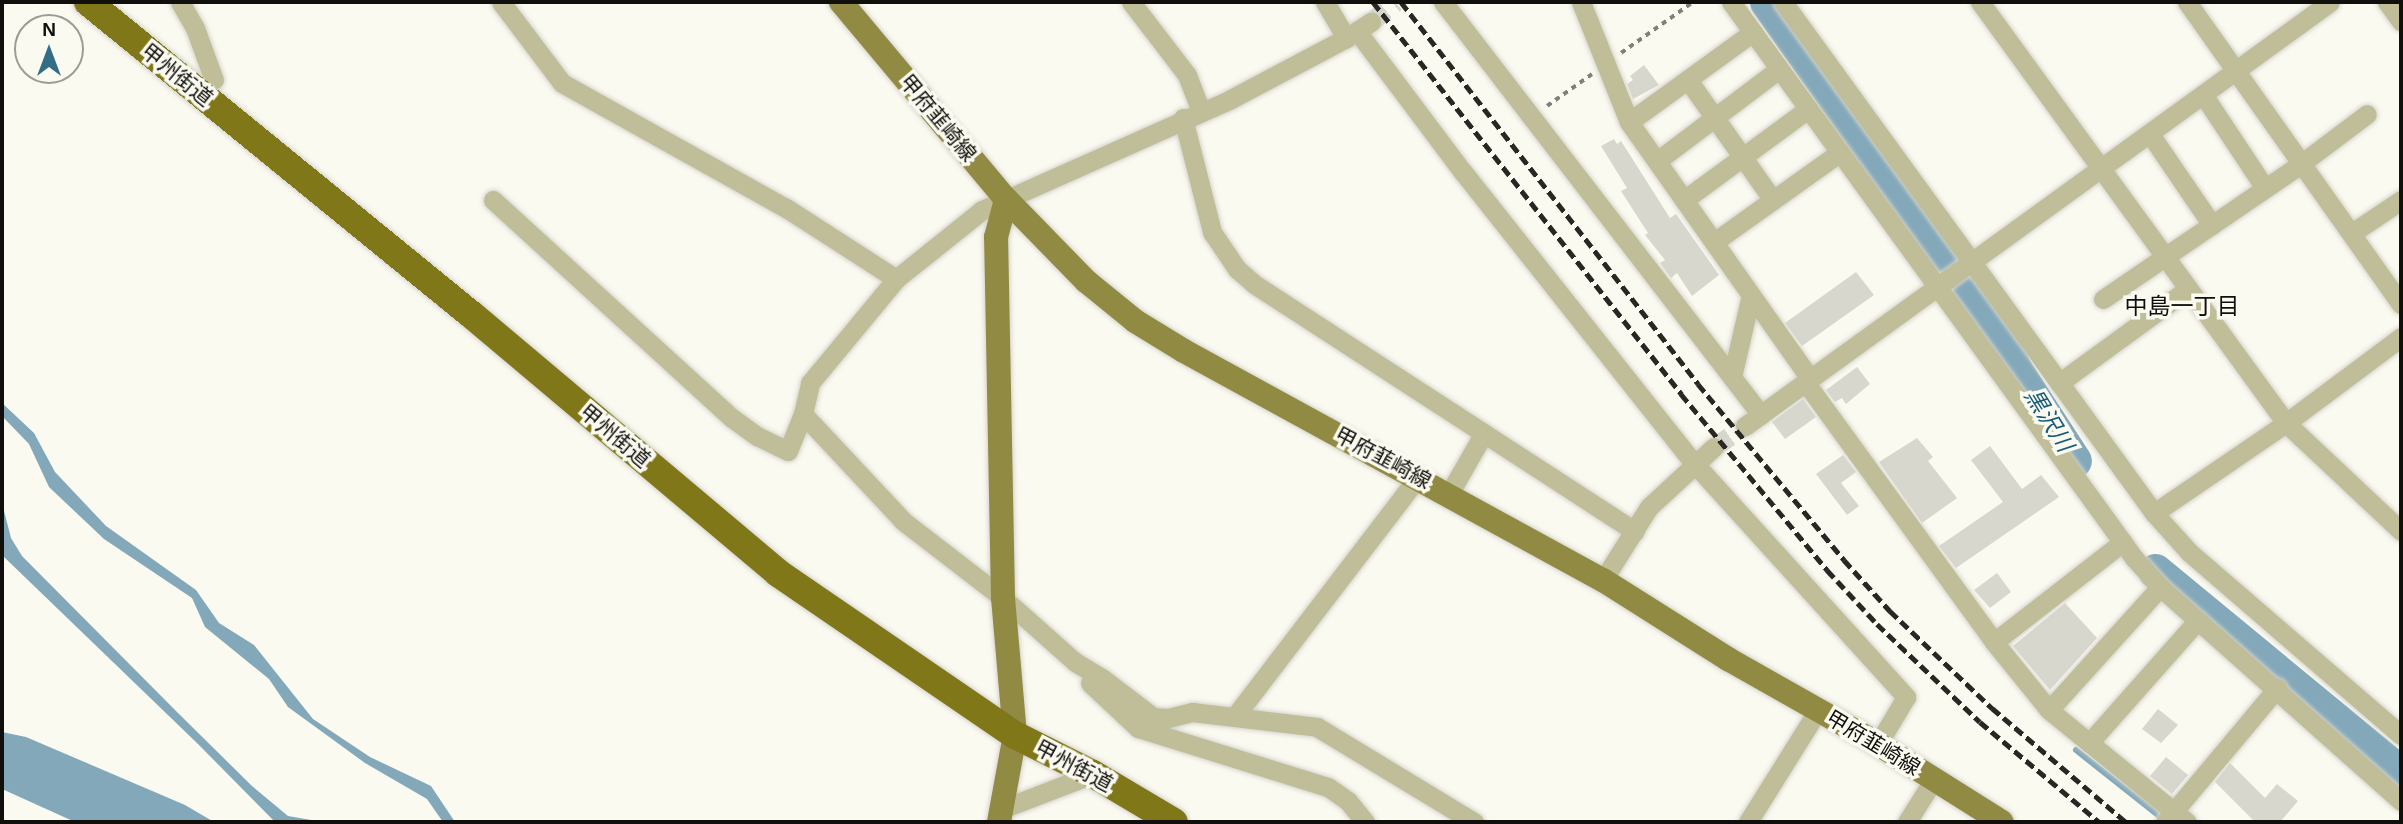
<!DOCTYPE html>
<meta charset="utf-8">
<style>
body{margin:0}
#map{position:relative;width:2403px;height:824px;overflow:hidden;background:#fafaf1;font-family:Helvetica,"Noto Sans JP",sans-serif}
div>[style]{position:absolute}
.water>*{inset:0;background:#82a8ba}
.stream>*{height:6px;margin:-3px;padding:0 3px;transform-origin:3px;border-radius:3px;background:#82a8ba}
.river>*{height:35px;margin:-17.5px;padding:0 17.5px;transform-origin:17.5px;border-radius:17.5px;background:#82a8ba}
.building>*{inset:0;background:#d8d7ce}
.minor-tunnel>*{height:19px;margin-top:-9.5px;transform-origin:0;background:repeating-linear-gradient(90deg,#d7d7cf 0 19px,transparent 0 29px)}
.path>*{height:3.5px;margin-top:-1.75px;transform-origin:0;background:repeating-linear-gradient(90deg,#807f79 0 5px,transparent 0 10px)}
.roads{filter:drop-shadow(0 0 2px #d5d4cc) drop-shadow(0 0 2px #d5d4cc)}
.minor>*{height:19px;margin:-9.5px;padding:0 9.5px;transform-origin:9.5px;border-radius:9.5px;background:#c0bd99}
.major>*{height:24px;margin:-12px;padding:0 12px;transform-origin:12px;border-radius:12px;background:#918a43}
.highway>*{height:28px;margin:-14px;padding:0 14px;transform-origin:14px;border-radius:14px;background:#807719}
.rail>*{height:5px;margin-top:-2.5px;transform-origin:0;background:repeating-linear-gradient(90deg,#282723 0 10px,transparent 0 15px)}
span{translate:-50% -50%;white-space:nowrap;text-align:center;line-height:1.15;-webkit-text-stroke:7px #fafaf1;paint-order:stroke}
.street-label{font-size:21px;color:#100f0c}
.neighbourhood-label{font-size:23px;color:#100f0c}
.water-label{font-size:23px;color:#175c78;font-style:italic}
.frame{position:absolute;inset:0;border:4px solid #100f0c;pointer-events:none}
.north{position:absolute;left:14px;top:14px;width:70px;height:70px;box-sizing:border-box;background:#fafaf1;border:2px solid #9c9c95;border-radius:50%;rotate:0deg;font-size:19px;font-weight:700;line-height:28px;text-align:center;color:#100f0c}
.north::after{content:'';display:block;margin:auto;width:24px;height:32px;background:#346d86;clip-path:polygon(50% 0,100% 100%,50% 72%,0 100%)}
</style>
<div id="map">
<div class="water">
<i style="clip-path:polygon(2px 403px,34px 433px,55px 472px,106px 526px,196px 590px,219px 623px,254px 645px,313px 719px,370px 757px,431px 786px,455px 822px,443px 822px,427px 799px,365px 763px,288px 707px,269px 679px,205px 627px,192px 598px,104px 539px,49px 487px,29px 444px,2px 416px)"></i>
<i style="clip-path:polygon(2px 503px,11px 538px,22px 556px,177px 712px,252px 786px,288px 816px,323px 822px,275px 822px,198px 744px,4px 557px)"></i>
<i style="clip-path:polygon(2px 732px,26px 737px,185px 805px,214px 822px,75px 822px,2px 789px)"></i>
</div>
<div class="stream">
<i style="left:2076px;top:750px;width:111px;rotate:38.4deg"></i>
</div>
<div class="river">
<i style="left:1767px;top:2px;width:378px;rotate:54.8deg"></i>
<i style="left:1985px;top:311px;width:66px;rotate:63deg"></i>
<i style="left:2015px;top:370px;width:108px;rotate:57deg"></i>
<i style="left:2155px;top:571px;width:319px;rotate:39.5deg"></i>
</div>
<div class="building">
<i style="clip-path:polygon(1644px 65px,1659px 85px,1633px 99px,1627px 84px,1633px 80px,1630px 76px)"></i>
<i style="clip-path:polygon(1614px 139px,1617px 144px,1621px 141px,1670px 218px,1676px 214px,1719px 275px,1692px 296px,1677px 273px,1671px 278px,1660px 263px,1665px 260px,1645px 235px,1648px 233px,1621px 191px,1627px 188px,1601px 146px)"></i>
<i style="clip-path:polygon(1856px 272px,1874px 295px,1802px 346px,1785px 323px)"></i>
<i style="clip-path:polygon(1857px 367px,1870px 384px,1846px 404px,1842px 398px,1835px 402px,1826px 390px)"></i>
<i style="clip-path:polygon(1803px 399px,1816px 417px,1785px 439px,1772px 422px)"></i>
<i style="clip-path:polygon(1917px 438px,1933px 457px,1928px 461px,1957px 498px,1922px 523px,1879px 462px)"></i>
<i style="clip-path:polygon(1990px 446px,2022px 489px,2041px 475px,2059px 497px,1956px 568px,1939px 546px,2003px 502px,1971px 460px)"></i>
<i style="clip-path:polygon(1843px 455px,1856px 472px,1841px 483px,1859px 506px,1847px 515px,1816px 474px)"></i>
<i style="clip-path:polygon(1997px 573px,2011px 592px,1990px 608px,1974px 590px)"></i>
<i style="clip-path:polygon(2065px 603px,2097px 638px,2050px 690px,2013px 646px)"></i>
<i style="clip-path:polygon(2158px 709px,2178px 725px,2161px 743px,2142px 729px)"></i>
<i style="clip-path:polygon(2166px 757px,2188px 775px,2172px 794px,2150px 776px)"></i>
<i style="clip-path:polygon(2230px 763px,2265px 798px,2277px 784px,2298px 801px,2280px 822px,2255px 822px,2215px 782px)"></i>
</div>
<div class="minor-tunnel">
<i style="left:1371px;top:22px;width:32px;rotate:-39deg"></i>
<i style="left:1714px;top:447px;width:37px;rotate:-34deg"></i>
</div>
<div class="path">
<i style="left:1621px;top:53px;width:88px;rotate:-35.3deg"></i>
<i style="left:1547px;top:106px;width:55px;rotate:-35.4deg"></i>
</div>
<div class="roads">
<div class="minor">
<i style="left:180px;top:2px;width:30px;rotate:60deg"></i>
<i style="left:195px;top:28px;width:55px;rotate:69.9deg"></i>
<i style="left:501px;top:2px;width:101px;rotate:53deg"></i>
<i style="left:562px;top:83px;width:257px;rotate:29.2deg"></i>
<i style="left:786px;top:208px;width:131px;rotate:32.8deg"></i>
<i style="left:1131px;top:2px;width:92px;rotate:52.5deg"></i>
<i style="left:1187px;top:75px;width:39px;rotate:69deg"></i>
<i style="left:1325px;top:2px;width:42px;rotate:59.7deg"></i>
<i style="left:1443px;top:2px;width:521px;rotate:52.4deg"></i>
<i style="left:1581px;top:2px;width:129px;rotate:68.2deg"></i>
<i style="left:1629px;top:122px;width:314px;rotate:54.8deg"></i>
<i style="left:1731px;top:2px;width:687px;rotate:54.06deg"></i>
<i style="left:2134px;top:558px;width:39px;rotate:48deg"></i>
<i style="left:2160px;top:587px;width:322px;rotate:41.6deg"></i>
<i style="left:1783px;top:2px;width:631px;rotate:54.02deg"></i>
<i style="left:2154px;top:513px;width:52px;rotate:48.1deg"></i>
<i style="left:2189px;top:552px;width:280px;rotate:40.8deg"></i>
<i style="left:1980px;top:2px;width:520px;rotate:53.99deg"></i>
<i style="left:2286px;top:423px;width:158px;rotate:43.2deg"></i>
<i style="left:2187px;top:2px;width:370px;rotate:54.7deg"></i>
<i style="left:2387px;top:2px;width:24px;rotate:54deg"></i>
<i style="left:1357px;top:31px;width:176px;rotate:53.1deg"></i>
<i style="left:1463px;top:172px;width:372px;rotate:51.6deg"></i>
<i style="left:1694px;top:463px;width:316px;rotate:47.8deg"></i>
<i style="left:1906px;top:697px;width:55px;rotate:120.8deg"></i>
<i style="left:1688px;top:80px;width:147px;rotate:54.7deg"></i>
<i style="left:2204px;top:96px;width:110px;rotate:56.5deg"></i>
<i style="left:1183px;top:118px;width:118px;rotate:75.7deg"></i>
<i style="left:1212px;top:232px;width:45px;rotate:56deg"></i>
<i style="left:1237px;top:269px;width:23px;rotate:41deg"></i>
<i style="left:1254px;top:284px;width:454px;rotate:33deg"></i>
<i style="left:1629px;top:122px;width:153px;rotate:-36deg"></i>
<i style="left:2150px;top:134px;width:110px;rotate:55.7deg"></i>
<i style="left:1657px;top:161px;width:153px;rotate:-37deg"></i>
<i style="left:493px;top:200px;width:323px;rotate:42.4deg"></i>
<i style="left:732px;top:418px;width:31px;rotate:36deg"></i>
<i style="left:757px;top:436px;width:34px;rotate:26deg"></i>
<i style="left:788px;top:451px;width:40px;rotate:-68deg"></i>
<i style="left:803px;top:414px;width:32px;rotate:-77deg"></i>
<i style="left:810px;top:383px;width:135px;rotate:-50.4deg"></i>
<i style="left:896px;top:279px;width:110px;rotate:-38.7deg"></i>
<i style="left:982px;top:210px;width:270px;rotate:-24deg"></i>
<i style="left:1229px;top:100px;width:132px;rotate:-27.9deg"></i>
<i style="left:1346px;top:38px;width:30px;rotate:-33deg"></i>
<i style="left:1684px;top:200px;width:154px;rotate:-36.3deg"></i>
<i style="left:2352px;top:233px;width:59px;rotate:-34deg"></i>
<i style="left:1714px;top:242px;width:153px;rotate:-35.5deg"></i>
<i style="left:2103px;top:299px;width:241px;rotate:-34.3deg"></i>
<i style="left:2302px;top:163px;width:81px;rotate:-37deg"></i>
<i style="left:1732px;top:377px;width:84px;rotate:-77deg"></i>
<i style="left:1806px;top:383px;width:320px;rotate:54deg"></i>
<i style="left:1994px;top:642px;width:87px;rotate:51deg"></i>
<i style="left:2049px;top:710px;width:178px;rotate:39.1deg"></i>
<i style="left:2059px;top:383px;width:160px;rotate:-36.1deg"></i>
<i style="left:803px;top:414px;width:146px;rotate:46.9deg"></i>
<i style="left:903px;top:521px;width:126px;rotate:37.6deg"></i>
<i style="left:1003px;top:598px;width:96px;rotate:41.6deg"></i>
<i style="left:1075px;top:662px;width:31px;rotate:31deg"></i>
<i style="left:1102px;top:678px;width:64px;rotate:37.4deg"></i>
<i style="left:1153px;top:717px;width:15px;rotate:4deg"></i>
<i style="left:1168px;top:718px;width:25px;rotate:-14deg"></i>
<i style="left:1192px;top:712px;width:126px;rotate:6.8deg"></i>
<i style="left:1317px;top:727px;width:184px;rotate:31.2deg"></i>
<i style="left:1745px;top:426px;width:722px;rotate:-35.93deg"></i>
<i style="left:1449px;top:494px;width:70px;rotate:-60.2deg"></i>
<i style="left:2154px;top:513px;width:160px;rotate:-34.3deg"></i>
<i style="left:2286px;top:423px;width:144px;rotate:-36.8deg"></i>
<i style="left:1603px;top:580px;width:86px;rotate:-57.8deg"></i>
<i style="left:1649px;top:507px;width:88px;rotate:-42.7deg"></i>
<i style="left:1994px;top:642px;width:163px;rotate:-37.8deg"></i>
<i style="left:1090px;top:683px;width:66px;rotate:43.2deg"></i>
<i style="left:1138px;top:728px;width:199px;rotate:17.3deg"></i>
<i style="left:1328px;top:787px;width:24px;rotate:35deg"></i>
<i style="left:1348px;top:801px;width:27px;rotate:51deg"></i>
<i style="left:2049px;top:710px;width:166px;rotate:-47.9deg"></i>
<i style="left:1236px;top:715px;width:300px;rotate:-52.6deg"></i>
<i style="left:2089px;top:743px;width:164px;rotate:-48.5deg"></i>
<i style="left:1002px;top:809px;width:97px;rotate:-21deg"></i>
<i style="left:1748px;top:822px;width:132px;rotate:-58deg"></i>
<i style="left:1907px;top:822px;width:51px;rotate:-57.9deg"></i>
<i style="left:2165px;top:822px;width:175px;rotate:-50.1deg"></i>
</div>
<div class="major">
<i style="left:841px;top:2px;width:257px;rotate:50.1deg"></i>
<i style="left:1006px;top:199px;width:115px;rotate:45.7deg"></i>
<i style="left:1086px;top:281px;width:63px;rotate:39.2deg"></i>
<i style="left:1135px;top:321px;width:57px;rotate:31.5deg"></i>
<i style="left:1184px;top:351px;width:477px;rotate:28.7deg"></i>
<i style="left:1603px;top:580px;width:148px;rotate:32.3deg"></i>
<i style="left:1728px;top:659px;width:172px;rotate:29.5deg"></i>
<i style="left:1878px;top:744px;width:146px;rotate:32.2deg"></i>
<i style="left:999px;top:822px;width:88px;rotate:-79.6deg"></i>
<i style="left:1015px;top:735px;width:138px;rotate:-95deg"></i>
<i style="left:1003px;top:598px;width:361px;rotate:-91.1deg"></i>
<i style="left:996px;top:237px;width:39px;rotate:-75deg"></i>
</div>
<div class="highway">
<i style="left:88px;top:2px;width:495px;rotate:39.2deg"></i>
<i style="left:472px;top:315px;width:400px;rotate:40.1deg"></i>
<i style="left:778px;top:573px;width:287px;rotate:34.4deg"></i>
<i style="left:1015px;top:735px;width:87px;rotate:26.6deg"></i>
<i style="left:1093px;top:774px;width:94px;rotate:30.7deg"></i>
</div>
</div>
<div class="rail">
<i style="left:1373px;top:2px;width:499px;rotate:51.8deg"></i>
<i style="left:1681px;top:394px;width:229px;rotate:50.3deg"></i>
<i style="left:1827px;top:570px;width:74px;rotate:47.2deg"></i>
<i style="left:1877px;top:624px;width:142px;rotate:43.6deg"></i>
<i style="left:1980px;top:722px;width:155px;rotate:40deg"></i>
<i style="left:1401px;top:2px;width:484px;rotate:52.1deg"></i>
<i style="left:1698px;top:384px;width:229px;rotate:50.3deg"></i>
<i style="left:1844px;top:560px;width:69px;rotate:48deg"></i>
<i style="left:1890px;top:611px;width:141px;rotate:43.6deg"></i>
<i style="left:1992px;top:708px;width:176px;rotate:40.4deg"></i>
</div>
<div class="street-label">
<span style="left:177px;top:75px;rotate:39deg">甲州街道</span>
<span style="left:938px;top:118px;rotate:50deg">甲府韮崎線</span>
<span style="left:615px;top:436px;rotate:40deg">甲州街道</span>
<span style="left:1383px;top:458px;rotate:28deg">甲府韮崎線</span>
<span style="left:1873px;top:743px;rotate:31deg">甲府韮崎線</span>
<span style="left:1074px;top:766px;rotate:28deg">甲州街道</span>
</div>
<div class="neighbourhood-label">
<span style="left:2182px;top:306px">中島一丁目</span>
</div>
<div class="water-label">
<span style="left:2049px;top:420px;rotate:58deg">黒沢川</span>
</div>
<div class="frame"></div>
<div class="north">N</div>
</div>
